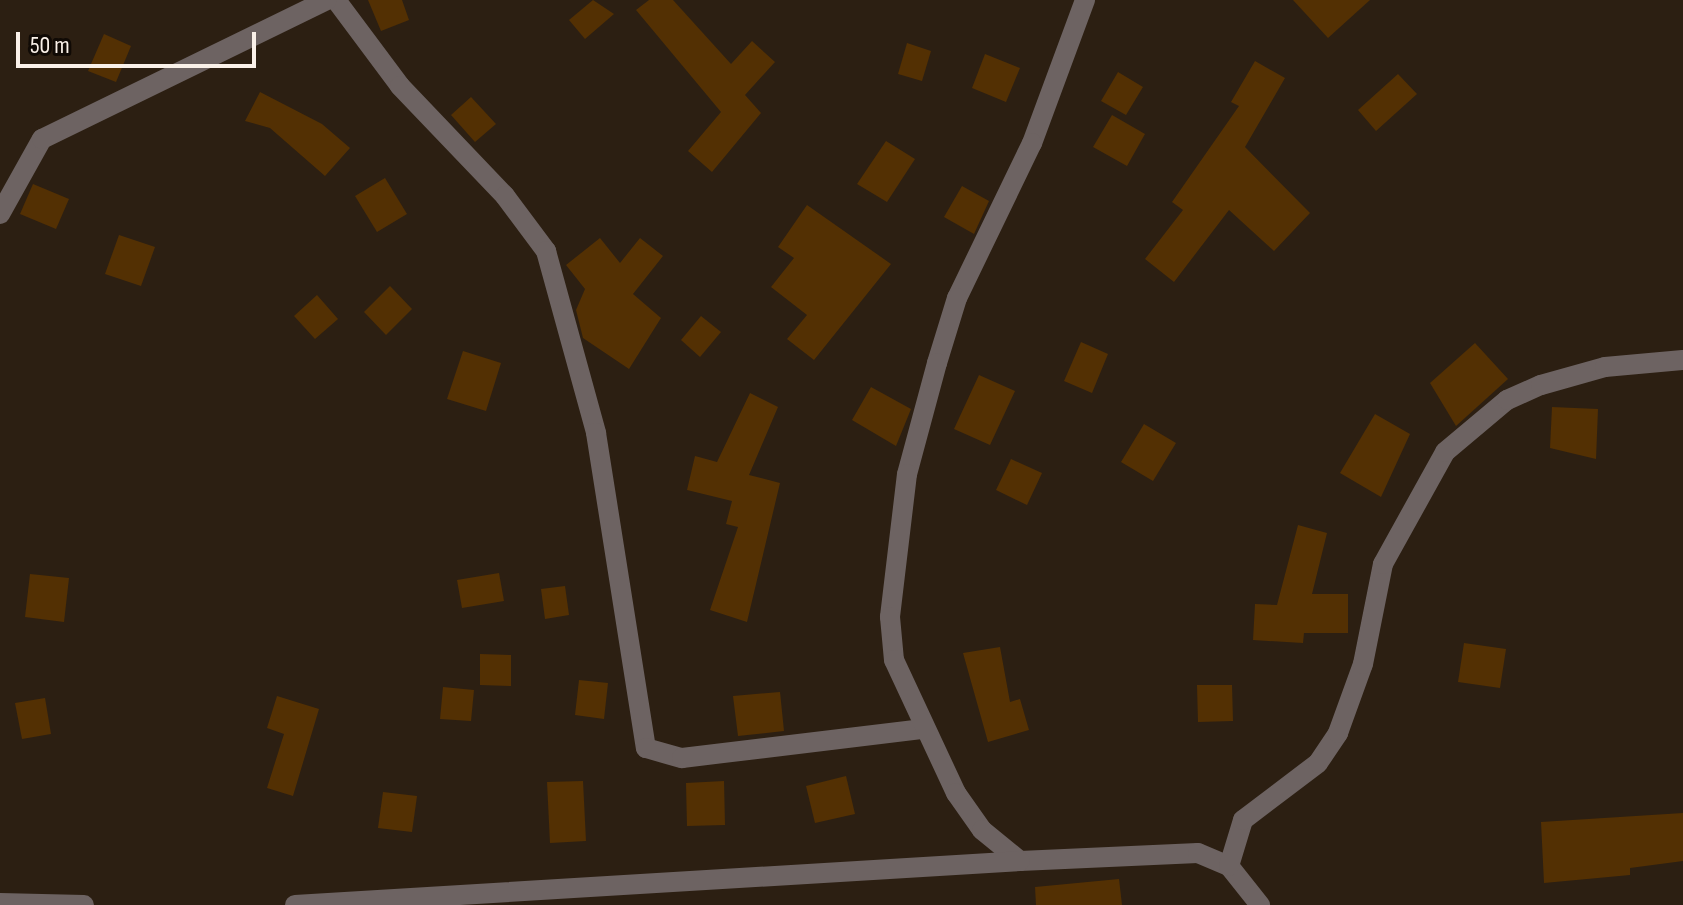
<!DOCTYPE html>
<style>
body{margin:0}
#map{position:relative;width:1683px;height:905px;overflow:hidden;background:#2c1f12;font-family:"Sofia Sans Condensed",sans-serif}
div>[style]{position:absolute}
.building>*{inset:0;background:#533003}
.street>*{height:20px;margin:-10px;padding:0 10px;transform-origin:10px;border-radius:10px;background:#6d6362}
span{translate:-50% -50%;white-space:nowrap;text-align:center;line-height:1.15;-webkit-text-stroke:8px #100a05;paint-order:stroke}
.scale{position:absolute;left:16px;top:32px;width:240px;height:36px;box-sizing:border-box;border:4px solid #faf1e9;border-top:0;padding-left:10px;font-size:24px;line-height:28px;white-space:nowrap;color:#faf1e9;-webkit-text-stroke:6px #100a05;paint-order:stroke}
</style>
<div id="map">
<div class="building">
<i style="clip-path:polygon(368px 0,402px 0,409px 20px,381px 31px)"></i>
<i style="clip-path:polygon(593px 0,614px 14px,585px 39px,569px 20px)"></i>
<i style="clip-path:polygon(649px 0,673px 0,731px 64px,752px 41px,775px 62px,745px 95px,761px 113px,712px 172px,688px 151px,721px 112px,636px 10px)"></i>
<i style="clip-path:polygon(1293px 0,1370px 0,1328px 38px)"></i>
<i style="clip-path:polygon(104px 34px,131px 46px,116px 82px,88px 71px)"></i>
<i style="clip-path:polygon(907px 43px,931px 51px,922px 81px,898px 74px)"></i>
<i style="clip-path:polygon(985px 54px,1020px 68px,1006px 102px,972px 88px)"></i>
<i style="clip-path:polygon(1255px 61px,1285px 78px,1245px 147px,1310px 213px,1274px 251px,1229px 210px,1174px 282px,1145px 259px,1183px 210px,1172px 202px,1239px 106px,1231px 102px)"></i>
<i style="clip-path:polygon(1118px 72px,1143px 87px,1126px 115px,1101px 101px)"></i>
<i style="clip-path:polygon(1398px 74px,1417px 94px,1376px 131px,1358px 110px)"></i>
<i style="clip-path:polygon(260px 92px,322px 124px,350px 148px,325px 176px,270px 128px,245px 121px)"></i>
<i style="clip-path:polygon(471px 97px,496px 124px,475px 142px,451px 115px)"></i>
<i style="clip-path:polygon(1112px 115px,1145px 134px,1127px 166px,1093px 147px)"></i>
<i style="clip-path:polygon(886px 141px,915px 159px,887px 202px,857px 184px)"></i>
<i style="clip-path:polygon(385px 178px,407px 214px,377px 232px,355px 196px)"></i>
<i style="clip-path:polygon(33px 184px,69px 199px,56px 229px,20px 214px)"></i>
<i style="clip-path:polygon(962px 186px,989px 201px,974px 234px,944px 217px)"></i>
<i style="clip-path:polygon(807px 205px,891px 264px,814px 360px,787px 339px,807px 315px,771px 287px,794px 258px,778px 247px)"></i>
<i style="clip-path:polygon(119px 235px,155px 247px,141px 286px,105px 274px)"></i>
<i style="clip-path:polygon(600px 238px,620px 263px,640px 238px,663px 256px,633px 294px,661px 318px,629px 369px,583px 338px,576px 310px,585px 289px,566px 265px)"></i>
<i style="clip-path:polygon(390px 286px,412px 309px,386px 335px,364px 312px)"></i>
<i style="clip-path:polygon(317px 295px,338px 319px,315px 339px,294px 316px)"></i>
<i style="clip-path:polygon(701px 316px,721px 332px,700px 357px,681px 340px)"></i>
<i style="clip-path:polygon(1081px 342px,1108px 354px,1092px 393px,1064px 381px)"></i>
<i style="clip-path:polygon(1475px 343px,1508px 379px,1456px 426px,1430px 383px)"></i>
<i style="clip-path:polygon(463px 351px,501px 363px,486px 411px,447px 399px)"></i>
<i style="clip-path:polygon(979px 375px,1015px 391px,990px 445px,954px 429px)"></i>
<i style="clip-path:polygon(871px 387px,911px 409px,896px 446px,852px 420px)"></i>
<i style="clip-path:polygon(750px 393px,778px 407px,749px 475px,780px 483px,747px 622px,710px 610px,738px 527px,726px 524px,732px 501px,687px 490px,695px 456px,717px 462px)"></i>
<i style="clip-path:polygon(1552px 407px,1598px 409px,1596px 459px,1550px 448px)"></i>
<i style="clip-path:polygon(1375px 414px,1410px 434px,1381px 497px,1340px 473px)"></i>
<i style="clip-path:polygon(1144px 424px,1176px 443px,1153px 481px,1121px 462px)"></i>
<i style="clip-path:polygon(1011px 459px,1042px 473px,1027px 505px,996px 490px)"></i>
<i style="clip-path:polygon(1298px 525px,1327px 533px,1312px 594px,1348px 594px,1348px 633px,1304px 633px,1303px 643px,1253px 640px,1255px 604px,1277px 605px)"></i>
<i style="clip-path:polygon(499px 573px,504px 601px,462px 608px,457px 580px)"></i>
<i style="clip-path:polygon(30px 574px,69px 578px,64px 622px,25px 617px)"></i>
<i style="clip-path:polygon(565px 586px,569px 615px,545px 619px,541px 589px)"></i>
<i style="clip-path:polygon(1464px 643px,1506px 649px,1500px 688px,1458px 682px)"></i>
<i style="clip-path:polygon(1000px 647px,1010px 702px,1020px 699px,1029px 730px,988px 742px,963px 653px)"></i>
<i style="clip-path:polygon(480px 654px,511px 655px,511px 686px,480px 685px)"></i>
<i style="clip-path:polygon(579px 680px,608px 683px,604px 719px,575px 715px)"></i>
<i style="clip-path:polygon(1197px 685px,1232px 685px,1233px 721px,1198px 722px)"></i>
<i style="clip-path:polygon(443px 687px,474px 690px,471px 721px,440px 719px)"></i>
<i style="clip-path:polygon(780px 692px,784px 731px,738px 736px,733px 696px)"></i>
<i style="clip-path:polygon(277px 696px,319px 709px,293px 796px,267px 788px,284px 734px,267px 728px)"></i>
<i style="clip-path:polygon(45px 698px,51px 734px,22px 739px,15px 703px)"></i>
<i style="clip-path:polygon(846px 776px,855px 814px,815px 823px,806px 786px)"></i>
<i style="clip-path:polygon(583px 781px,586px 841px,550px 843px,547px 782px)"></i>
<i style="clip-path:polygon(724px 781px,725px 825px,687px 826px,686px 783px)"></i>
<i style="clip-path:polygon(383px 792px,417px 796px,412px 832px,378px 828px)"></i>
<i style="clip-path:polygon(1683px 813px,1683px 861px,1630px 868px,1630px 875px,1544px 883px,1541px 822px)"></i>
<i style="clip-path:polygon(1119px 879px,1122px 905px,1036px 905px,1035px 887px)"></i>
</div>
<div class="street">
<i style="left:336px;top:0;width:107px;rotate:53.3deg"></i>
<i style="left:400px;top:86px;width:152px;rotate:46.3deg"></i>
<i style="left:505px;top:196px;width:69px;rotate:53.3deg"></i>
<i style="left:546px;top:251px;width:189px;rotate:74.6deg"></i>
<i style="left:596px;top:433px;width:319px;rotate:81deg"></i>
<i style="left:646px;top:748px;width:37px;rotate:16deg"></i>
<i style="left:682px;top:758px;width:243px;rotate:-6.9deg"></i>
<i style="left:1085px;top:0;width:153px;rotate:110.3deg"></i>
<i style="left:1032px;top:143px;width:172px;rotate:115.8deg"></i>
<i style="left:957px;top:298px;width:68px;rotate:107.1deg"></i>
<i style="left:937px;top:363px;width:115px;rotate:105.1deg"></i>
<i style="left:907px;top:474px;width:144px;rotate:96.8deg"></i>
<i style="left:890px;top:617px;width:43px;rotate:84.7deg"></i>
<i style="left:894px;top:660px;width:147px;rotate:65deg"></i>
<i style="left:956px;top:793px;width:45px;rotate:54.9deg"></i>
<i style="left:982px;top:830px;width:49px;rotate:39.2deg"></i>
<i style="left:1020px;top:861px;width:178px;rotate:-2.6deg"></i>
<i style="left:1198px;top:853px;width:34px;rotate:23deg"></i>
<i style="left:1229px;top:866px;width:50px;rotate:51.5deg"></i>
<i style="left:0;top:214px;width:86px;rotate:-60.8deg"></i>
<i style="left:42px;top:139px;width:317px;rotate:-26deg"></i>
<i style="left:1229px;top:866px;width:48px;rotate:-73.1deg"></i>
<i style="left:1243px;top:820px;width:94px;rotate:-37.2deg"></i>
<i style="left:1318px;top:763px;width:36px;rotate:-56deg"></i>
<i style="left:1338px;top:733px;width:73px;rotate:-70.1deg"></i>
<i style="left:1363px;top:664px;width:102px;rotate:-78.7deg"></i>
<i style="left:1383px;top:564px;width:128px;rotate:-61deg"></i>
<i style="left:1445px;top:452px;width:81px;rotate:-40deg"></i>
<i style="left:1507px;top:400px;width:37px;rotate:-24deg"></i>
<i style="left:1541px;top:385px;width:66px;rotate:-15.7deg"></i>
<i style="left:1605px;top:367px;width:78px;rotate:-5.1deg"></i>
<i style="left:0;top:903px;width:84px;rotate:1.4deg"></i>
<i style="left:295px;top:905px;width:726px;rotate:-3.47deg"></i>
</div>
<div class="scale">50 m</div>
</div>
